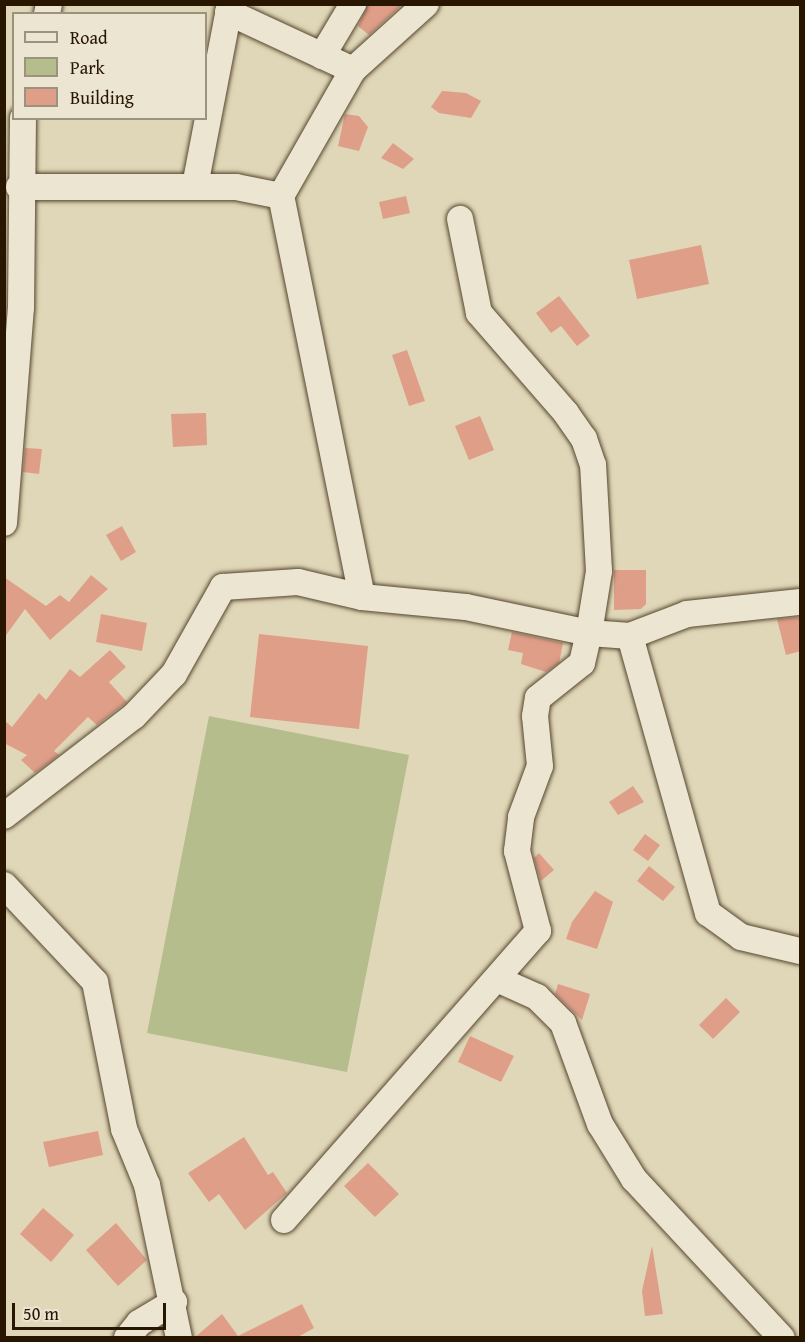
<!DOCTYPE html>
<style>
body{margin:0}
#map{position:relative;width:805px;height:1342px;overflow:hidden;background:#e0d7b8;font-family:"Gentium Book Plus",serif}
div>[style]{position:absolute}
.green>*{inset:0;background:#b5bd8d}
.building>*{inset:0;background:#df9e88}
.roads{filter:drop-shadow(0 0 2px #56462e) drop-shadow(0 0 2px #56462e)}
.minor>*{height:26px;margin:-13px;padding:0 13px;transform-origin:13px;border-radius:13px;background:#ebe5d1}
span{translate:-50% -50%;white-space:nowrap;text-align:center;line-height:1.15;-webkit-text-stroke:4.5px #ebe5d1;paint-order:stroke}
.frame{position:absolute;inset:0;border:6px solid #281600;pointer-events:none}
.legend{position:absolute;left:12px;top:12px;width:195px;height:108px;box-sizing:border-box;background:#ebe5d1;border:2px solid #9d927d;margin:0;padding:8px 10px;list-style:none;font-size:18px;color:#281600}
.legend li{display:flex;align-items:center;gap:12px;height:30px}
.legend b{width:30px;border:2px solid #9d927d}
.scale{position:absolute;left:12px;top:1303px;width:154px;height:27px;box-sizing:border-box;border:3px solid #281600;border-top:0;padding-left:8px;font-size:18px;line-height:21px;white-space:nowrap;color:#281600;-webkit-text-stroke:4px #ebe5d1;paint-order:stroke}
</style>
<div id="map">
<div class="green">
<i style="clip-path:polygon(209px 716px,409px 755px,347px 1072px,147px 1033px)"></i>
</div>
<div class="building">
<i style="clip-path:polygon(368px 4px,403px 4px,369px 35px,358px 26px)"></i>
<i style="clip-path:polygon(442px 91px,466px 93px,481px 101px,471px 118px,439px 113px,431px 107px)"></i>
<i style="clip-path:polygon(345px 114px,359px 116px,368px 127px,359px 151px,338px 146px)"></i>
<i style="clip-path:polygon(393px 143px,414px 159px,403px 169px,381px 158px)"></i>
<i style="clip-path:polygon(406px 196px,410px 213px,383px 219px,379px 202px)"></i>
<i style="clip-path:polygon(701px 245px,709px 284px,637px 299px,629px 260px)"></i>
<i style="clip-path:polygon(559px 296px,590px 336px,577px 346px,561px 326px,551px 333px,536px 313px)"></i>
<i style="clip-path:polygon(407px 350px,425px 401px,409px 406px,392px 355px)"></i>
<i style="clip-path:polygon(206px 413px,207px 445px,173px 447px,171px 414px)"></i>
<i style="clip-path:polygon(480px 416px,494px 450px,469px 460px,455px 426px)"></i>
<i style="clip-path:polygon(25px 448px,42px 449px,39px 474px,23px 472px)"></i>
<i style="clip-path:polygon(122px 526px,136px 552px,121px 561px,106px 535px)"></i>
<i style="clip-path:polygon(614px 570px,646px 570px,646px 604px,641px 609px,614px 610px)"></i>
<i style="clip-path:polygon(91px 575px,108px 589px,50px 640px,25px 609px,4px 638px,4px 577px,46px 606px,60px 595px,69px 602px)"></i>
<i style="clip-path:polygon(101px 614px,147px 623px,142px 651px,96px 642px)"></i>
<i style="clip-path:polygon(801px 617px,801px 651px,786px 655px,777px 619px)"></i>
<i style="clip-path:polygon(512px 632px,563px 643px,559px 663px,546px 672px,521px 664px,523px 653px,508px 650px)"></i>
<i style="clip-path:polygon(259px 634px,368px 646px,359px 729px,250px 717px)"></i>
<i style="clip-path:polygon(110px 650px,126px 667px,109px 682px,127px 702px,97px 725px,88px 717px,54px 751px,59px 755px,35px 773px,21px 760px,27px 755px,4px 743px,4px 720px,12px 727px,39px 693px,46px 700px,70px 669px,80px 677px)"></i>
<i style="clip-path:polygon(633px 786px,644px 802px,618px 815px,609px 802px)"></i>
<i style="clip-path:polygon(645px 834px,660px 845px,648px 861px,633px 850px)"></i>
<i style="clip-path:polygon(539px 853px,554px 870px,541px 881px,534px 858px)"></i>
<i style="clip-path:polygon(649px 866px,675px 887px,663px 901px,637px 881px)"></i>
<i style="clip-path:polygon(595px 891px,613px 902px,597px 949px,566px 939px,572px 922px)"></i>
<i style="clip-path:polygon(558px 984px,590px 994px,582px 1020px,555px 994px)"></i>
<i style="clip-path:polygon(726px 998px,740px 1012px,713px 1039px,699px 1025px)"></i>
<i style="clip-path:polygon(470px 1036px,514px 1056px,501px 1082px,458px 1062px)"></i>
<i style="clip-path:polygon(98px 1131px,103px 1155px,49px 1167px,43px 1142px)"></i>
<i style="clip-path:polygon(244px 1137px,268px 1175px,273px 1172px,287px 1193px,245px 1230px,219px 1194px,209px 1202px,188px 1173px)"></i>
<i style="clip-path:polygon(368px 1163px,399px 1194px,375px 1217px,344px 1186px)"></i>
<i style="clip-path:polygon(43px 1208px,74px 1235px,51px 1262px,20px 1234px)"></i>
<i style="clip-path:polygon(116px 1223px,147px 1260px,118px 1286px,86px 1250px)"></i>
<i style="clip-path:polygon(652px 1246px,663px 1314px,645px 1316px,642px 1291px)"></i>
<i style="clip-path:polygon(302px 1304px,314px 1328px,296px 1338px,194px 1338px,222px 1314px,238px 1336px)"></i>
</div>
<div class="roads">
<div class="minor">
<i style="left:228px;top:12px;width:138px;rotate:24.9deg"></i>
<i style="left:47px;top:14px;width:10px;rotate:-79deg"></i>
<i style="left:322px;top:56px;width:61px;rotate:-59.2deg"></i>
<i style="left:195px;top:186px;width:185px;rotate:-79.1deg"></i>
<i style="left:19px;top:187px;width:217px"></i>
<i style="left:236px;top:187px;width:46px;rotate:11.3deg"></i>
<i style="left:4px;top:523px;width:216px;rotate:-85.5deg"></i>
<i style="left:21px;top:308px;width:190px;rotate:-89.4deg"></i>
<i style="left:362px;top:597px;width:409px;rotate:-101.4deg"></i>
<i style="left:281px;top:196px;width:145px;rotate:-60.3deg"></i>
<i style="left:353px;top:70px;width:98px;rotate:-42.1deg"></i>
<i style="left:630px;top:636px;width:288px;rotate:74.3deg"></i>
<i style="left:708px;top:913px;width:41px;rotate:36deg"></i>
<i style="left:741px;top:937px;width:61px;rotate:13.3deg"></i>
<i style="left:4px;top:816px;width:164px;rotate:-37.6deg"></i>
<i style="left:134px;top:716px;width:58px;rotate:-46.4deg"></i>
<i style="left:174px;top:674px;width:100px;rotate:-60.6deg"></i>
<i style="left:223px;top:587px;width:75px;rotate:-3.8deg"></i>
<i style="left:298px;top:582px;width:66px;rotate:13.2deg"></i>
<i style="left:362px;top:597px;width:104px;rotate:5.5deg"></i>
<i style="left:466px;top:607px;width:126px;rotate:11.9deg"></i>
<i style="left:589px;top:633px;width:41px;rotate:4.2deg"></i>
<i style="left:630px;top:636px;width:61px;rotate:-21.1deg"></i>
<i style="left:687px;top:614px;width:114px;rotate:-6.1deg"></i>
<i style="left:4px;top:885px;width:133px;rotate:46.8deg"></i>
<i style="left:95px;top:982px;width:150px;rotate:78.8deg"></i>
<i style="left:124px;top:1129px;width:61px;rotate:67.7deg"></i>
<i style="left:147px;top:1185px;width:156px;rotate:78.2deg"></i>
<i style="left:499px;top:980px;width:42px;rotate:24.1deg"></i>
<i style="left:537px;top:997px;width:37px;rotate:45deg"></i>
<i style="left:563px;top:1023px;width:108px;rotate:69.9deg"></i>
<i style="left:600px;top:1124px;width:65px;rotate:58.3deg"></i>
<i style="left:634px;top:1179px;width:217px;rotate:47.1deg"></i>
<i style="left:284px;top:1220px;width:385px;rotate:-48.7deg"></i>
<i style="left:538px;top:931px;width:83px;rotate:-104.7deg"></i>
<i style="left:517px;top:851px;width:34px;rotate:-83deg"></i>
<i style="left:521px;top:817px;width:54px;rotate:-69.6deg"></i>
<i style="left:540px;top:766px;width:50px;rotate:-95.7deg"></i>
<i style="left:535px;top:716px;width:18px;rotate:-81deg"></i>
<i style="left:538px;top:698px;width:56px;rotate:-38.5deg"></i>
<i style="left:582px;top:663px;width:31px;rotate:-77deg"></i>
<i style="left:589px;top:633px;width:63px;rotate:-80.8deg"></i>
<i style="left:599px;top:571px;width:106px;rotate:-93.2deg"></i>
<i style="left:593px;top:465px;width:28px;rotate:-109deg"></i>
<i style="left:584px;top:439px;width:32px;rotate:-125deg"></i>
<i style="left:566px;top:413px;width:133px;rotate:-131deg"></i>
<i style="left:479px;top:313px;width:96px;rotate:-101.4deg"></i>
<i style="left:127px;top:1338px;width:19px;rotate:-51deg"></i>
<i style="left:139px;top:1323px;width:41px;rotate:-31deg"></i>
</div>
</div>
<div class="frame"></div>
<ul class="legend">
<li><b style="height:8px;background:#ebe5d1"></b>Road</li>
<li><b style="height:16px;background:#b5bd8d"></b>Park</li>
<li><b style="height:16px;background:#df9e88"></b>Building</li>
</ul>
<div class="scale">50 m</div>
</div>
